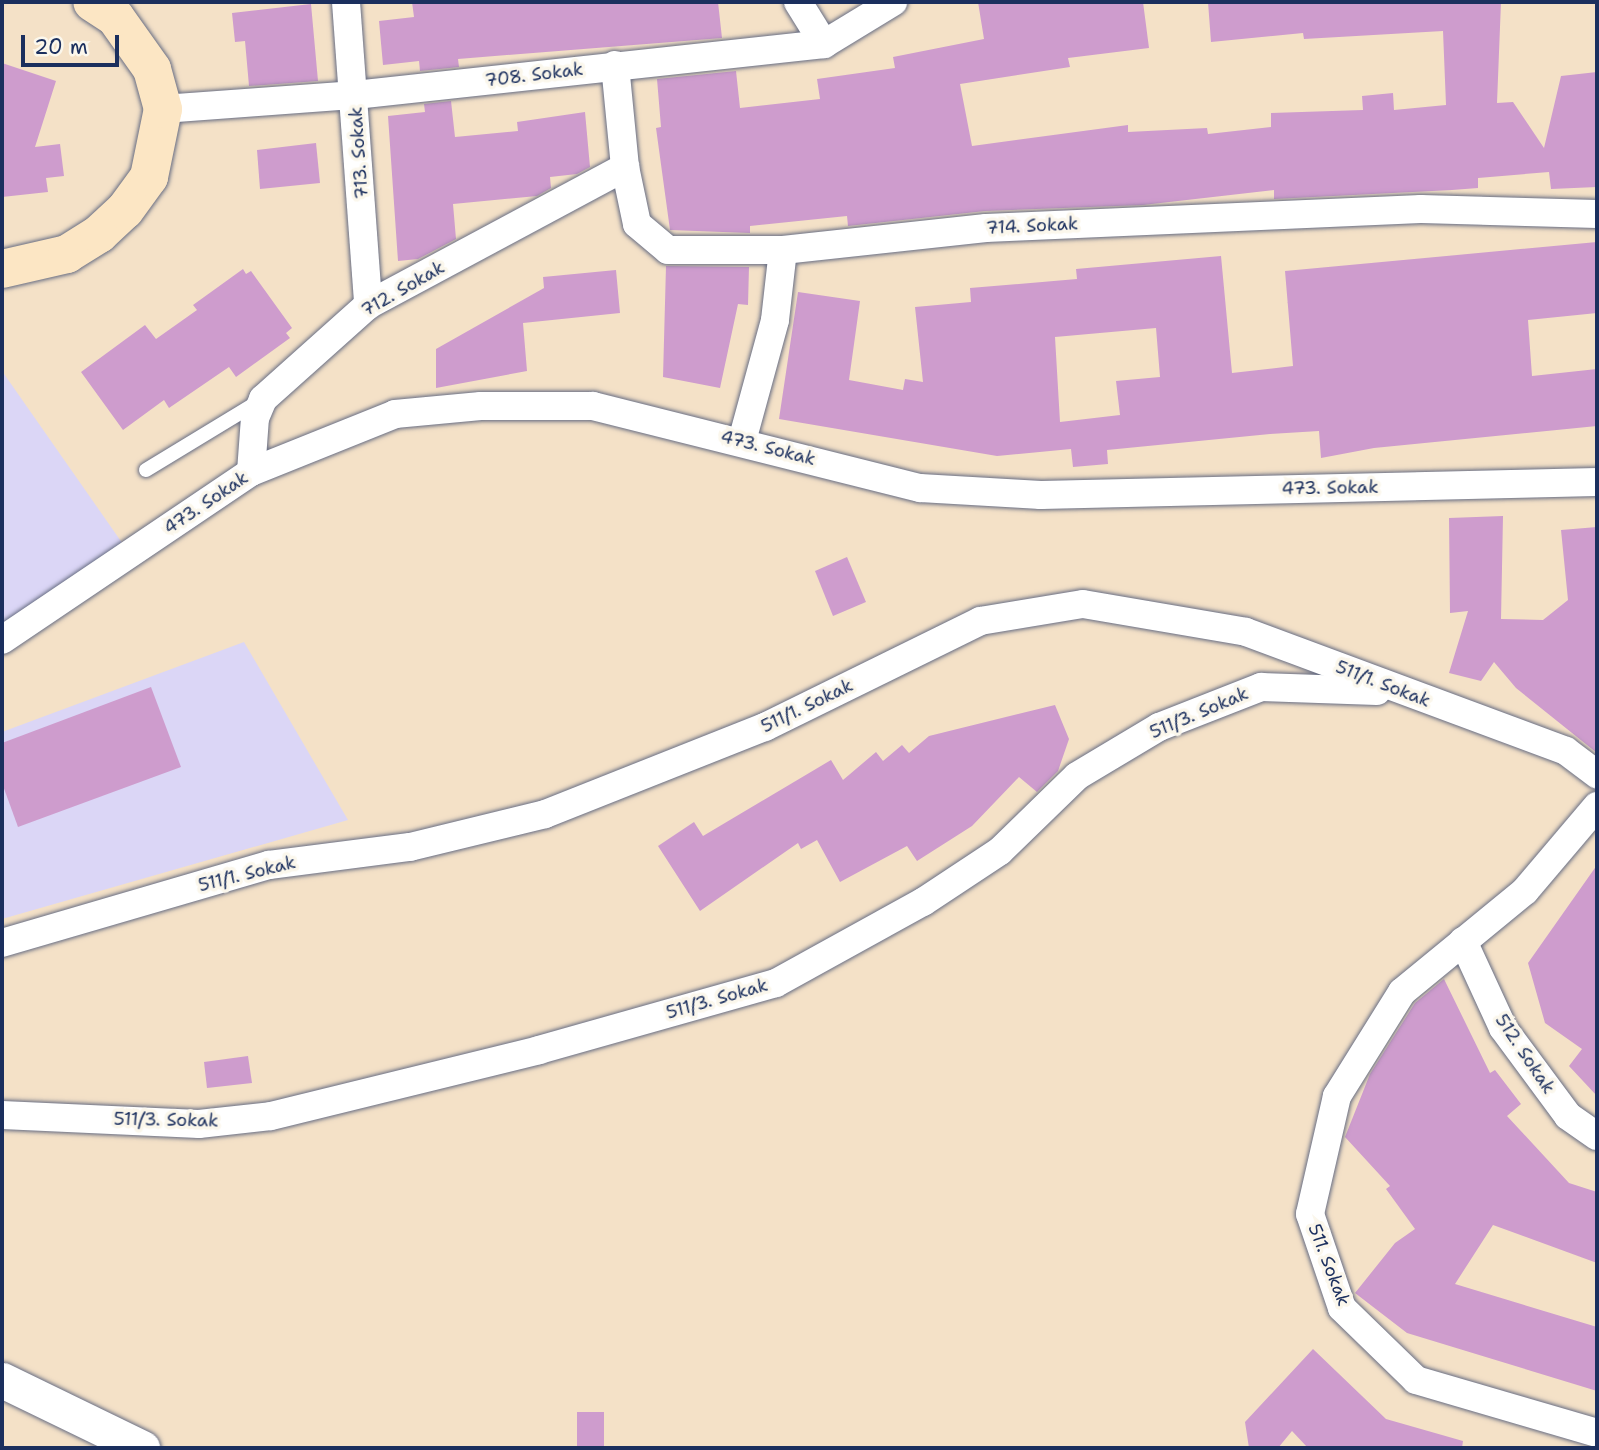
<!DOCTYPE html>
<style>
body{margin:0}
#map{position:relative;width:1599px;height:1450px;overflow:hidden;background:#f4e1c7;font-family:"Shantell Sans",sans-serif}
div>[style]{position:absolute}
.built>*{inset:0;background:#dbd6f6}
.building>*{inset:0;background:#ce9ccd}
.roads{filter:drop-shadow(0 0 2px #676d83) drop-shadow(0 0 2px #676d83)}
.service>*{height:14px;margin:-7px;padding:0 7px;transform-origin:7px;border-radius:7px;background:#fff}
.minor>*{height:28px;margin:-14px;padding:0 14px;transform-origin:14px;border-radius:14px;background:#fff}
.tertiary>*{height:35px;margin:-17.5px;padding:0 17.5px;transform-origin:17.5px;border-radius:17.5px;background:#fff}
.secondary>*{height:38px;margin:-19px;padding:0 19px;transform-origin:19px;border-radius:19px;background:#fce6c4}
span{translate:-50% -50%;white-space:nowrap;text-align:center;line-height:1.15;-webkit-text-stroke:7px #fbf7ec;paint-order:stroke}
.street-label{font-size:18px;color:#1b2f5e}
.frame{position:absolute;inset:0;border:4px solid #1b2f5e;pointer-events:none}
.scale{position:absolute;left:21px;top:35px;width:98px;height:32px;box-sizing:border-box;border:4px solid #1b2f5e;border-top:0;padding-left:9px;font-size:21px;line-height:24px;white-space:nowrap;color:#1b2f5e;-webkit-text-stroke:5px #fbf7ec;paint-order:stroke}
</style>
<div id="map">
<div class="built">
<i style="clip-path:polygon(2px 371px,125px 547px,2px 625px)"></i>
<i style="clip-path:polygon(244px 642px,348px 820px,2px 919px,2px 732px)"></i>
</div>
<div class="building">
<i style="clip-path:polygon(412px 2px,718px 2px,722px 38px,458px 59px,459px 67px,420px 71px,419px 61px,383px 65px,379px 21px,414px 17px)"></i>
<i style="clip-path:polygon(978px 2px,1143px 2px,1149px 48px,1068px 58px,1070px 67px,960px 84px,972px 146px,1128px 125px,1128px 132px,1207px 128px,1208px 134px,1271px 127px,1271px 113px,1363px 110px,1362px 96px,1393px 93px,1394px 110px,1446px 105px,1443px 31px,1304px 39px,1303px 33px,1211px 42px,1208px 2px,1501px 2px,1497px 103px,1513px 102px,1544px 148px,1561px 76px,1597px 72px,1597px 187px,1551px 189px,1549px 172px,1478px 178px,1478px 188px,1452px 190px,1274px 199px,1274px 190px,1143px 205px,985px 211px,848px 226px,847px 216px,750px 226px,750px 233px,670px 230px,656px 128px,661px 127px,657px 79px,736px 71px,740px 108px,820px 99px,817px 79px,895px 68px,893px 57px,984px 39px)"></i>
<i style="clip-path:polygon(311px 4px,318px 81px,249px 86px,245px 41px,235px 42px,232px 13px)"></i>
<i style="clip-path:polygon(2px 63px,56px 81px,35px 147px,60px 144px,64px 176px,46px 178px,48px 192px,2px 197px)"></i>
<i style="clip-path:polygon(451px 101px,455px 137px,518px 131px,517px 122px,585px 112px,590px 167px,577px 174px,550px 177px,551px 188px,537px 196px,453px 204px,456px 239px,418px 259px,398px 261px,388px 116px,425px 112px,424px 104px)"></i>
<i style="clip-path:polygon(316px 143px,320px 183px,260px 189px,257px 150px)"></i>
<i style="clip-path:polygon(evenodd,1597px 242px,1597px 313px,1528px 320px,1532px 376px,1597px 369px,1597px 426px,1374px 448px,1321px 458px,1319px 431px,1270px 434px,1107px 450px,1108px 464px,1073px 467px,1071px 449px,997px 456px,779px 419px,798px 292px,860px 301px,849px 380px,903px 390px,905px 379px,923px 382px,915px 307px,971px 302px,970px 288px,1077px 279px,1076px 269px,1221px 256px,1232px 373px,1293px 366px,1285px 271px,1597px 242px,1156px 328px,1160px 377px,1116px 381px,1120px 415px,1060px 422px,1055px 337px,1156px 328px)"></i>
<i style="clip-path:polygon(666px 266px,749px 267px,748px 305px,738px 304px,720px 388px,663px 377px)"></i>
<i style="clip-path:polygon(243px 269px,246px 274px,251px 271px,292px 328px,286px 333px,290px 338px,236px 377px,229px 367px,169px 408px,164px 400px,123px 430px,81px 372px,145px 325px,156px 339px,197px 310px,193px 305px)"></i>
<i style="clip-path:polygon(616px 270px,620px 313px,523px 323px,527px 371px,436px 388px,436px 349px,544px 288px,543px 277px)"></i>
<i style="clip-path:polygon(1503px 516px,1501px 619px,1543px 620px,1568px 600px,1561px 530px,1597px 527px,1597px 753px,1516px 688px,1494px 662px,1481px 681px,1449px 673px,1468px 611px,1450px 613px,1449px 518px)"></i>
<i style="clip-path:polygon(847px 557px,866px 602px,833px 616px,815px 571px)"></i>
<i style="clip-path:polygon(151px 687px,181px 767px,18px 827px,2px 783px,2px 743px)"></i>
<i style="clip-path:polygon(1055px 705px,1069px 739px,1058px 771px,1037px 792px,1019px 777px,972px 826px,917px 861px,907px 846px,840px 882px,817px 840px,801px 849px,798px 843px,700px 911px,658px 846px,694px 822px,703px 836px,831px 760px,843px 780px,876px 752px,883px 761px,902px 745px,909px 753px,929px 736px)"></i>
<i style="clip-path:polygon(1597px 865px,1597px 1096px,1569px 1066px,1582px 1049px,1545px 1023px,1528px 963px)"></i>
<i style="clip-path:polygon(1444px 979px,1490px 1073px,1495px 1070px,1521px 1104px,1507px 1116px,1569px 1183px,1597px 1192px,1597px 1263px,1493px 1225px,1455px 1284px,1597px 1327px,1597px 1391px,1407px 1333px,1355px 1293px,1395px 1243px,1415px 1229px,1386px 1189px,1390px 1186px,1345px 1137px,1370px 1074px,1415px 1003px)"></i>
<i style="clip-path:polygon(248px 1056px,252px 1083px,207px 1088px,204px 1062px)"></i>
<i style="clip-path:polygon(1313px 1349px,1386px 1419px,1463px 1441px,1462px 1448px,1308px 1448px,1292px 1431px,1278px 1448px,1249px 1448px,1245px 1422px)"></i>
<i style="clip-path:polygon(577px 1412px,604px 1412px,604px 1448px,577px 1448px)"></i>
</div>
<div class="roads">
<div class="service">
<i style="left:146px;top:470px;width:131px;rotate:-31.3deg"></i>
</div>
<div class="minor">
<i style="left:346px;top:2px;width:304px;rotate:85.8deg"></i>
<i style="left:798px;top:2px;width:49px;rotate:58.2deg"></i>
<i style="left:615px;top:65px;width:102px;rotate:84.4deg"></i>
<i style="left:625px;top:167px;width:58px;rotate:78.1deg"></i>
<i style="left:637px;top:224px;width:40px;rotate:40deg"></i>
<i style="left:668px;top:250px;width:115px"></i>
<i style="left:783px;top:250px;width:204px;rotate:-6.2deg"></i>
<i style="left:986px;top:228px;width:435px;rotate:-2.5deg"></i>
<i style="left:1421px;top:209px;width:176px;rotate:1.6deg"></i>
<i style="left:163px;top:109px;width:193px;rotate:-4.2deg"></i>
<i style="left:355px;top:95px;width:472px;rotate:-6.2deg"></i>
<i style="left:824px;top:44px;width:81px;rotate:-31.3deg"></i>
<i style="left:742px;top:441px;width:125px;rotate:-74.7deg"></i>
<i style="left:775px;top:320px;width:70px;rotate:-83.5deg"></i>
<i style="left:251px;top:472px;width:54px;rotate:-85.8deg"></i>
<i style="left:255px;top:418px;width:21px;rotate:-67deg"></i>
<i style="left:263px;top:399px;width:141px;rotate:-41.8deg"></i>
<i style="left:368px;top:305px;width:292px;rotate:-28.2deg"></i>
<i style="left:2px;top:640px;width:300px;rotate:-34deg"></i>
<i style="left:251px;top:472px;width:155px;rotate:-21.9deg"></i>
<i style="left:395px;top:414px;width:86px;rotate:-5.3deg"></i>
<i style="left:481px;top:406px;width:112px"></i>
<i style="left:593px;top:406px;width:337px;rotate:14.1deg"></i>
<i style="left:920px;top:488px;width:121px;rotate:3.3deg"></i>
<i style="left:1041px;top:495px;width:556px;rotate:-1.34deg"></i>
<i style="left:1597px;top:806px;width:111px;rotate:130.3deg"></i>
<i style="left:1525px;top:891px;width:159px;rotate:140.6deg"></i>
<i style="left:1402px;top:992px;width:123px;rotate:122deg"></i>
<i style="left:1337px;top:1096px;width:121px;rotate:102.9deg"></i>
<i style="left:1310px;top:1214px;width:99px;rotate:71.2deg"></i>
<i style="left:1342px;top:1308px;width:103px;rotate:44.2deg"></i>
<i style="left:1416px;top:1380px;width:189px;rotate:16.3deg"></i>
<i style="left:1463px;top:941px;width:96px;rotate:65.3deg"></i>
<i style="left:1503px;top:1028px;width:109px;rotate:53.5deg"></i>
<i style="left:1568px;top:1116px;width:35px;rotate:35deg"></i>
<i style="left:2px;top:943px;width:278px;rotate:-16.3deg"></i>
<i style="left:269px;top:865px;width:142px;rotate:-7.3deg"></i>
<i style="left:410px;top:847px;width:139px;rotate:-13.7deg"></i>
<i style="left:545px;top:814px;width:237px;rotate:-21.6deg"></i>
<i style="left:765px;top:727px;width:240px;rotate:-26.2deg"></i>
<i style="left:980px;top:621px;width:104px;rotate:-9.4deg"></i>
<i style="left:1083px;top:604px;width:165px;rotate:9.7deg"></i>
<i style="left:1246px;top:632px;width:341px;rotate:20.4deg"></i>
<i style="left:1566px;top:751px;width:39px;rotate:37deg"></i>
<i style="left:2px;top:1115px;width:197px;rotate:2.6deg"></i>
<i style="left:199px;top:1124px;width:72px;rotate:-6.3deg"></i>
<i style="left:271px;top:1116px;width:276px;rotate:-13.8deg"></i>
<i style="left:539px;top:1050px;width:246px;rotate:-15.8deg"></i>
<i style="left:776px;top:983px;width:168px;rotate:-28.9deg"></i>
<i style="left:923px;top:902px;width:92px;rotate:-33.5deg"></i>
<i style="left:1000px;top:851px;width:107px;rotate:-44.2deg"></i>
<i style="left:1077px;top:776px;width:96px;rotate:-30.9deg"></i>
<i style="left:1159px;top:727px;width:110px;rotate:-21.4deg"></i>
<i style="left:1261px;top:687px;width:116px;rotate:2deg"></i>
</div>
<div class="tertiary">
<i style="left:2px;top:1380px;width:156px;rotate:25.9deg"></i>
</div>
<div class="secondary">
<i style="left:2px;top:269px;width:67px;rotate:-13deg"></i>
<i style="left:67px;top:254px;width:38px;rotate:-32deg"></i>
<i style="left:99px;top:234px;width:35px;rotate:-43deg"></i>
<i style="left:125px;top:210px;width:41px;rotate:-54deg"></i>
<i style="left:149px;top:177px;width:69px;rotate:-78.4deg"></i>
<i style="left:163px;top:109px;width:41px;rotate:-105.4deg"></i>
<i style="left:152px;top:69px;width:64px;rotate:-125.4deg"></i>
<i style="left:115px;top:17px;width:27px;rotate:-147deg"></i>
</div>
</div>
<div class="street-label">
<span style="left:534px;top:75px;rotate:-7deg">708. Sokak</span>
<span style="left:359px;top:153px;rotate:-94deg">713. Sokak</span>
<span style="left:1032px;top:226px;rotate:-3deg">714. Sokak</span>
<span style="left:403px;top:289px;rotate:-30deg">712. Sokak</span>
<span style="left:768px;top:448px;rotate:14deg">473. Sokak</span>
<span style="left:1330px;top:488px;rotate:-1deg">473. Sokak</span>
<span style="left:206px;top:503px;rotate:-34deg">473. Sokak</span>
<span style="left:1383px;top:684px;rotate:21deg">511/1. Sokak</span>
<span style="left:807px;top:706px;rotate:-26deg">511/1. Sokak</span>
<span style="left:1199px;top:713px;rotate:-23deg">511/3. Sokak</span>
<span style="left:247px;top:874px;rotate:-14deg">511/1. Sokak</span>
<span style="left:717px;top:999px;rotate:-16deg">511/3. Sokak</span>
<span style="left:1525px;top:1054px;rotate:56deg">512. Sokak</span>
<span style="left:166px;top:1120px;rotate:1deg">511/3. Sokak</span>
<span style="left:1329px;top:1265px;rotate:69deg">511. Sokak</span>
</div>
<div class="frame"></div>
<div class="scale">20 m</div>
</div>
